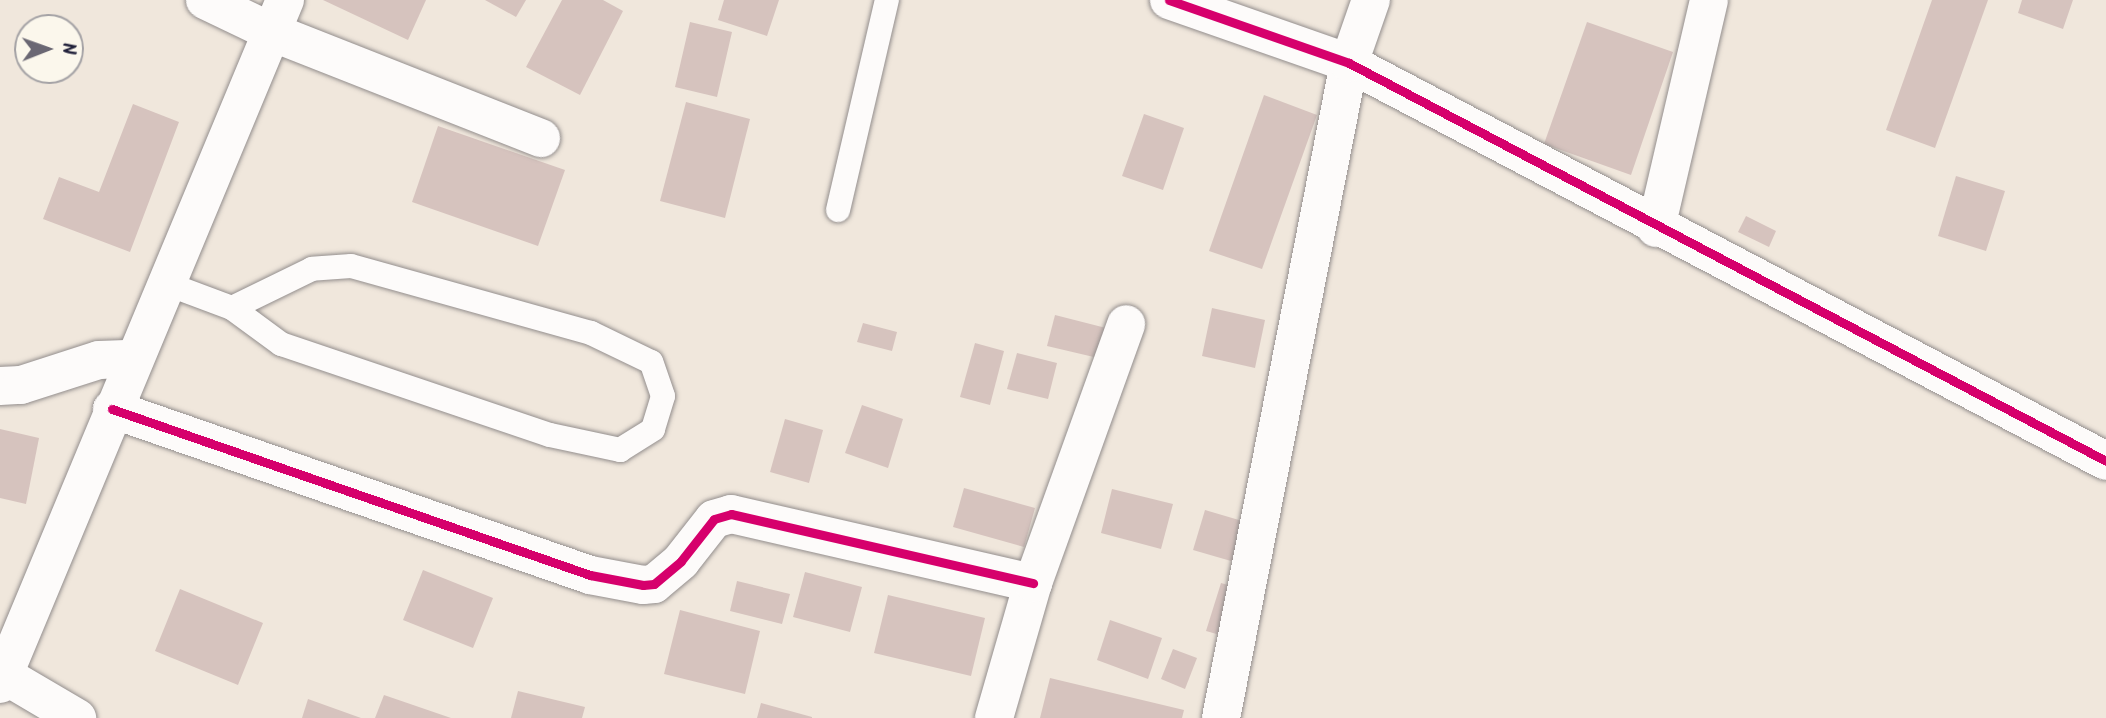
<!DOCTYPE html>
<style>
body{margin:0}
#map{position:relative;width:2106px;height:718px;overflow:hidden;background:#f0e7dc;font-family:Kalam,sans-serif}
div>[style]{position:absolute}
.building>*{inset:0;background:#d6c3be}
.roads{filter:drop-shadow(0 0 2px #938e8d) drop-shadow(0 0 2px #938e8d)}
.lane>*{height:24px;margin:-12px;padding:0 12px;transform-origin:12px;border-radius:12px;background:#fdfbfa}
.street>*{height:38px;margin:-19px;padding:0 19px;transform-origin:19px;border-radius:19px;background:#fdfbfa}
.cycleway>*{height:9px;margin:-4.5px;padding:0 4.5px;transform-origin:4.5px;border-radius:4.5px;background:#d6006c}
span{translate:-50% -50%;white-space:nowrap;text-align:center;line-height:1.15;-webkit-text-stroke:5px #fbf7ec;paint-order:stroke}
.north{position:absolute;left:14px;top:14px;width:70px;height:70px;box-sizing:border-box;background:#fbf7ec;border:2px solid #a4a2a5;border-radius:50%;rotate:89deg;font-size:19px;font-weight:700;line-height:28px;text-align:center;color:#22223b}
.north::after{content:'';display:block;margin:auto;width:24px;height:32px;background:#6a6773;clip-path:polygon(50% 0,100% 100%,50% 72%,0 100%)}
</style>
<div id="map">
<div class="building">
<i style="clip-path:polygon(323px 0,426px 0,408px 40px)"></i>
<i style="clip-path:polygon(485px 0,526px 0,516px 17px)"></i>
<i style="clip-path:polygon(562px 0,603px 0,623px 11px,580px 95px,526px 67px)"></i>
<i style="clip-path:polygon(724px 0,779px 0,767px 36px,718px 20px)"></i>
<i style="clip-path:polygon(1932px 0,1988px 0,1935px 148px,1886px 130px)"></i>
<i style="clip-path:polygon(2022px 0,2073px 0,2063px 29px,2018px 13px)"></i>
<i style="clip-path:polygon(690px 22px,732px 32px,717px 97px,675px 87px)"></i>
<i style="clip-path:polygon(1587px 22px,1673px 52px,1631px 175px,1544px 144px)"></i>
<i style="clip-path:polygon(1264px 95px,1317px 115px,1262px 269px,1209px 251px)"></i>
<i style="clip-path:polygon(686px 102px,750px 119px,725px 218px,660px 201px)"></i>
<i style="clip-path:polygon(133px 104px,179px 122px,130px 252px,43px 219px,59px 177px,99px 192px)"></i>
<i style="clip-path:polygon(1144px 114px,1184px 128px,1163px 190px,1122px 176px)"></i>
<i style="clip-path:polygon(438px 126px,565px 170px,538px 246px,412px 202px)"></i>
<i style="clip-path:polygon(1956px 176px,2005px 191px,1986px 251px,1938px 236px)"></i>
<i style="clip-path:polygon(1746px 216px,1776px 231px,1769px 247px,1738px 232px)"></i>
<i style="clip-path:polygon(1212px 308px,1265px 320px,1255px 368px,1202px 356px)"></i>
<i style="clip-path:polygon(1055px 315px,1106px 328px,1098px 358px,1047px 346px)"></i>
<i style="clip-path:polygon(863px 323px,897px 332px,892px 351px,857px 342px)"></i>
<i style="clip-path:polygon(975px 343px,1004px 351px,990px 405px,960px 397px)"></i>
<i style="clip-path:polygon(1017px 353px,1057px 363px,1048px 399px,1007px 389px)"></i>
<i style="clip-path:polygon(862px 405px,903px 419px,888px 468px,845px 453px)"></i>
<i style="clip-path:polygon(785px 419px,823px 430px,809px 483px,770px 472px)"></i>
<i style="clip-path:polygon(0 429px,39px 438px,26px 504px,0 498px)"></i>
<i style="clip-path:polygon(964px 488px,1035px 508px,1024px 547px,953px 527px)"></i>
<i style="clip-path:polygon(1112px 489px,1173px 504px,1161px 549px,1101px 533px)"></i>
<i style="clip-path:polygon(1205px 510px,1273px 530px,1262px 570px,1193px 550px)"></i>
<i style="clip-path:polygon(423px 570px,493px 598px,473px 648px,403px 620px)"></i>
<i style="clip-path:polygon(805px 572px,862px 587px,850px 632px,793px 617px)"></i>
<i style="clip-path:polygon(737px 581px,790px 594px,782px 624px,730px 611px)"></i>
<i style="clip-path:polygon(1221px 583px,1259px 594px,1245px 642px,1206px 631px)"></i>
<i style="clip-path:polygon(180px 589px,263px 623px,238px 685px,155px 651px)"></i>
<i style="clip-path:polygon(888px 595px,985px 618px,971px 676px,874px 653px)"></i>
<i style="clip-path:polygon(680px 610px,760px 631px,745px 694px,664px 674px)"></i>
<i style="clip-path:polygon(1110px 620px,1162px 638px,1148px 679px,1097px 660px)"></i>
<i style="clip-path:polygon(1173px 649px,1197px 658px,1185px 689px,1161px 679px)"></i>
<i style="clip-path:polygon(1050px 678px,1184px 710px,1182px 718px,1040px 718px)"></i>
<i style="clip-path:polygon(518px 691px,585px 707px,582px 718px,511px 718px)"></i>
<i style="clip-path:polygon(384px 695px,451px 718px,375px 718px)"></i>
<i style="clip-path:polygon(308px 699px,361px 718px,302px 718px)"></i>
<i style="clip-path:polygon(761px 703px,812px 717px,812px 718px,757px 718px)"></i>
</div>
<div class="roads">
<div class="lane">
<i style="left:838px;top:210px;width:216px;rotate:-76.9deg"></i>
<i style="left:165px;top:283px;width:72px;rotate:20.5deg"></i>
<i style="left:232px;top:308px;width:61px;rotate:36.3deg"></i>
<i style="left:281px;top:344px;width:284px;rotate:18.7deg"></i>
<i style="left:550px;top:435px;width:72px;rotate:12.1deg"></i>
<i style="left:620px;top:450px;width:39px;rotate:-32deg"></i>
<i style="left:653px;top:429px;width:34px;rotate:-73deg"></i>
<i style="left:663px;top:396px;width:36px;rotate:-109deg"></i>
<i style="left:651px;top:362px;width:67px;rotate:-154.2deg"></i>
<i style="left:591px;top:333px;width:249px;rotate:-164.4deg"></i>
<i style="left:351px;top:266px;width:39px;rotate:176deg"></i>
<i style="left:312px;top:269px;width:89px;rotate:154deg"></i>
</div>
<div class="street">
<i style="left:205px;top:0;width:76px;rotate:25.6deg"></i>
<i style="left:274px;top:33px;width:287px;rotate:21.5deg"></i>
<i style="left:1169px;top:0;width:191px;rotate:19.3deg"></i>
<i style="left:1349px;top:63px;width:855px;rotate:27.73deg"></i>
<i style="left:1656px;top:228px;width:234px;rotate:-76.9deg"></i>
<i style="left:0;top:386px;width:21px;rotate:-3deg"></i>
<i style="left:21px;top:385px;width:82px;rotate:-17.8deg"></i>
<i style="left:99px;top:360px;width:34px;rotate:-2deg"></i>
<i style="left:112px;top:409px;width:506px;rotate:19.15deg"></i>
<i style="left:590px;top:575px;width:54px;rotate:10.7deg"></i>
<i style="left:643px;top:585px;width:11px;rotate:-5deg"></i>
<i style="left:654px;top:584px;width:35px;rotate:-40deg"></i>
<i style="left:681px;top:561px;width:53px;rotate:-51.8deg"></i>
<i style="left:714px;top:519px;width:18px;rotate:-16deg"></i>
<i style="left:731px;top:514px;width:310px;rotate:12.9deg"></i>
<i style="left:4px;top:675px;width:85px;rotate:30.5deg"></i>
<i style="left:0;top:684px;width:741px;rotate:-67.38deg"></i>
<i style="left:994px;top:718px;width:141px;rotate:-73.9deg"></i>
<i style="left:1033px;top:583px;width:275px;rotate:-70.2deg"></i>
<i style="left:1221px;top:718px;width:667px;rotate:-78.94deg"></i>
<i style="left:1349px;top:63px;width:67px;rotate:-70.8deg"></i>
</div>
</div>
<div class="cycleway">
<i style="left:1169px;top:0;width:191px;rotate:19.3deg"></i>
<i style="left:1349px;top:63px;width:855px;rotate:27.73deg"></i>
<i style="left:112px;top:409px;width:506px;rotate:19.15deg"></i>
<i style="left:590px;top:575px;width:54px;rotate:10.7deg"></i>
<i style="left:643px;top:585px;width:11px;rotate:-5deg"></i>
<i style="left:654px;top:584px;width:35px;rotate:-40deg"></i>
<i style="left:681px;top:561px;width:53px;rotate:-51.8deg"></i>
<i style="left:714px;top:519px;width:18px;rotate:-16deg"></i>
<i style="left:731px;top:514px;width:310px;rotate:12.9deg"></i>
</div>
<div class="north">N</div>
</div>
